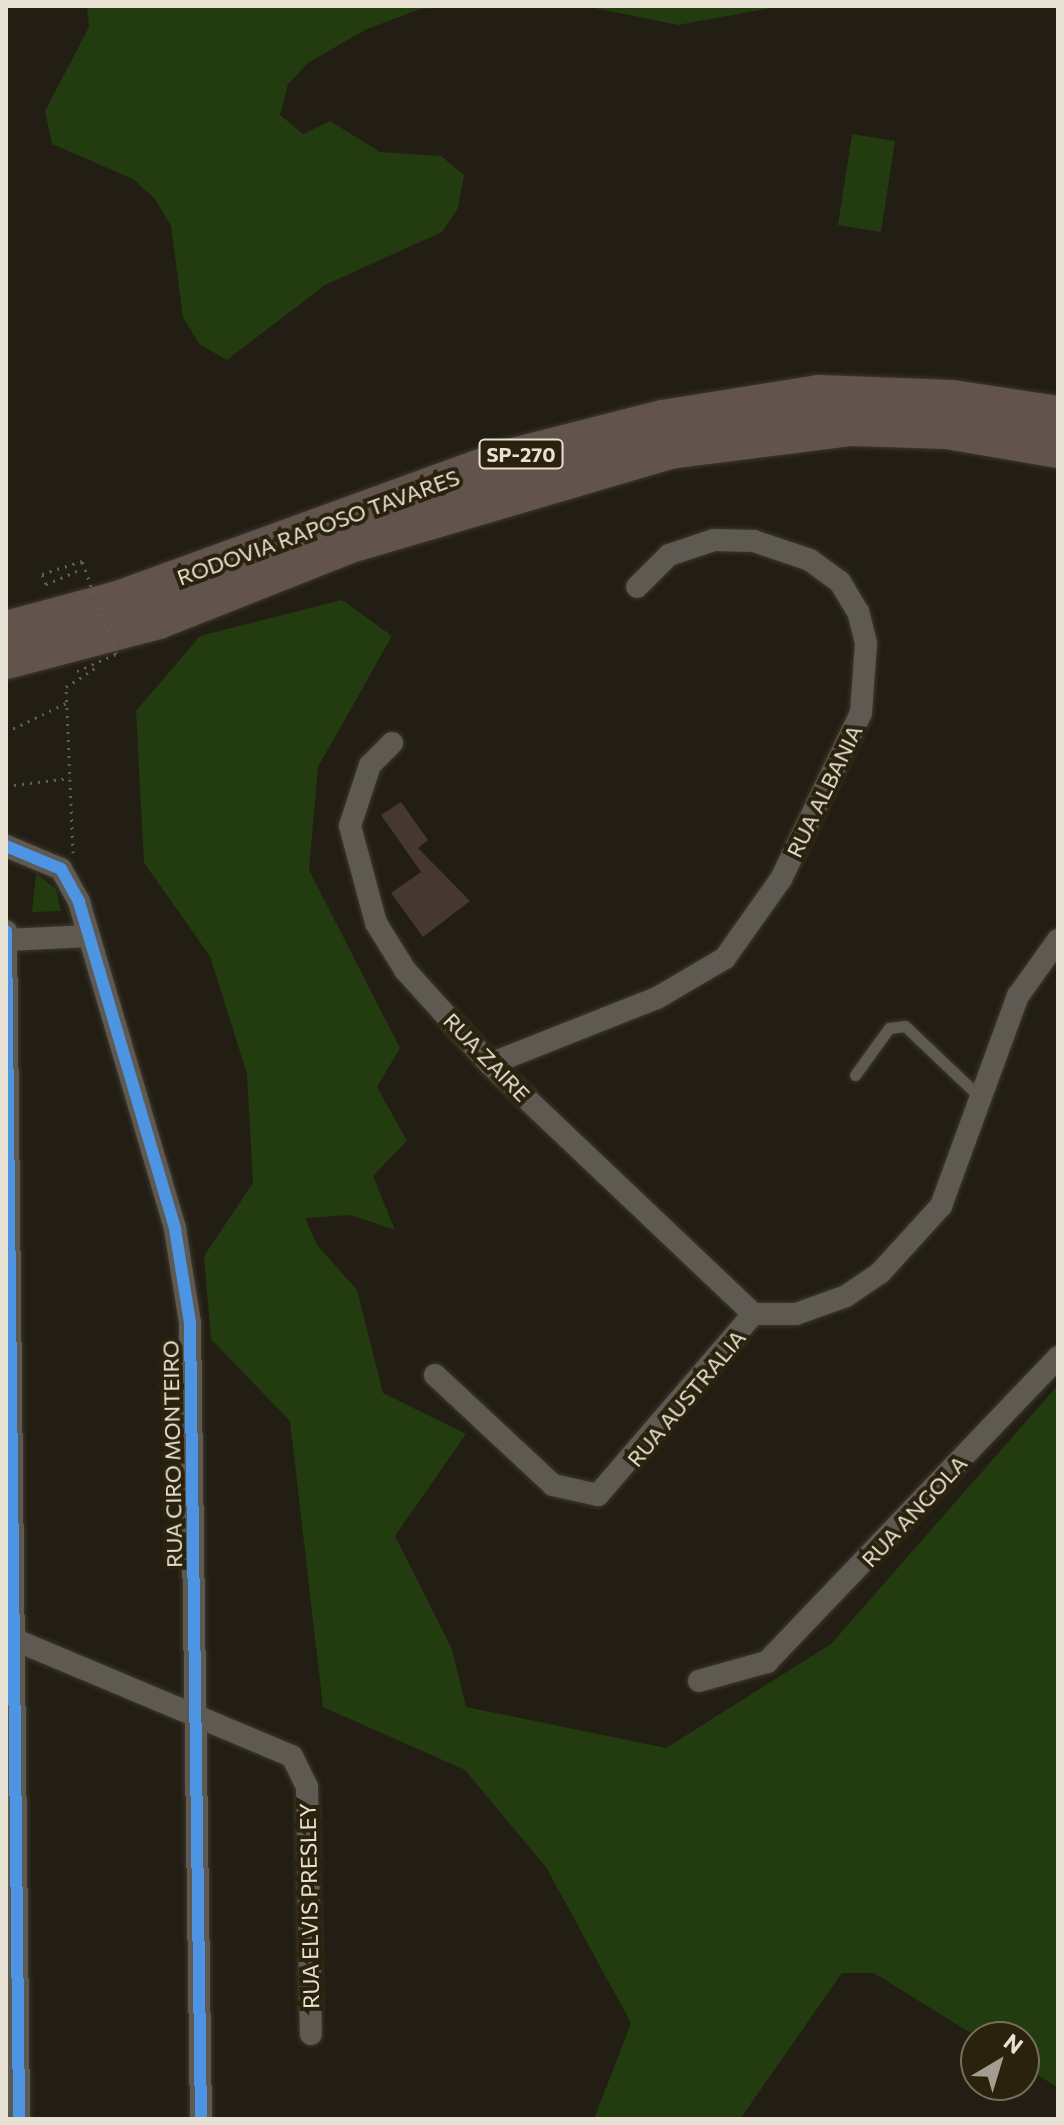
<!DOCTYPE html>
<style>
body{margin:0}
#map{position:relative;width:1064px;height:2125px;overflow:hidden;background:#231e13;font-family:Commissioner,sans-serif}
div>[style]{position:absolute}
.green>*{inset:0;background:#223b0f}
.building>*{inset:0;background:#463731}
.path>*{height:3px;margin-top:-1.5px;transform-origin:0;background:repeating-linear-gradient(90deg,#615e55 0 2px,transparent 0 8px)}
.roads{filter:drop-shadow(0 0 2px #3c3830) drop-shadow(0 0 2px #3c3830)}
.lane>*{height:11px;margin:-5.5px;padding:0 5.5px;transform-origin:5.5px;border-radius:5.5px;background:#5e5a52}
.street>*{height:22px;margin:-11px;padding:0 11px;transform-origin:11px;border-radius:11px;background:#5e5a52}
.highway>*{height:38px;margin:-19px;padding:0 19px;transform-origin:19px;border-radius:19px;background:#62534d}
.path-bridge>*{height:3px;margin-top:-1.5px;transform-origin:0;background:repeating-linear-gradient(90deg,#615e55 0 2px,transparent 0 8px)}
.cycleway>*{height:12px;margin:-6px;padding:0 6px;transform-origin:6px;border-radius:6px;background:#4d94e3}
span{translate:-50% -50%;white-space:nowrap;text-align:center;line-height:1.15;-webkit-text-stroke:8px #2a220c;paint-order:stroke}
.shield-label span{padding:2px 6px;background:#2a220c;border:2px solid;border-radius:6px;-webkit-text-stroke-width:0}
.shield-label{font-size:20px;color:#e7e1d4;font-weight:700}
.street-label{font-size:22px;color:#e7e1d4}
.frame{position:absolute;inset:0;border:8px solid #e7e1d4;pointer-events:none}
.north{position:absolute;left:960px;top:2021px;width:80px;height:80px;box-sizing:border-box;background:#2a220c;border:2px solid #766e5c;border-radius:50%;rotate:38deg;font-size:22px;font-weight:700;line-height:32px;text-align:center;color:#e7e1d4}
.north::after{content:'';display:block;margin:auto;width:28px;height:36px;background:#a29d90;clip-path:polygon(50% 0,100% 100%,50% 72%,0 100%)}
</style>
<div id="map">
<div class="green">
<i style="clip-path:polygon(87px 6px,484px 6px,420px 9px,365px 30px,308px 63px,288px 84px,280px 115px,303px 134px,330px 121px,380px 152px,441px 156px,464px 175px,458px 208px,442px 232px,325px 285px,227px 360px,199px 344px,183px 317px,171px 226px,155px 199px,133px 179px,52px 144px,45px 111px,89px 27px)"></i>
<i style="clip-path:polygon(585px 6px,782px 6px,678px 25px)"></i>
<i style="clip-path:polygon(852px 134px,895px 141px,881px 232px,838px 225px)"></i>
<i style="clip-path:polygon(342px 600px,392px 636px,318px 767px,309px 870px,400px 1048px,377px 1087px,407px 1141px,373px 1176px,395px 1230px,351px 1215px,305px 1218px,317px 1245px,357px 1290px,383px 1393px,466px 1434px,395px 1536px,452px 1649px,466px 1707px,666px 1748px,831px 1644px,1058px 1385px,1058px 2088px,1024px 2066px,1024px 2037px,977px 2037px,874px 1973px,842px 1973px,740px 2119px,594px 2119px,631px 2023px,546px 1867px,465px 1770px,323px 1707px,290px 1421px,211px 1339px,204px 1256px,253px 1183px,247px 1074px,210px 956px,144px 863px,136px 711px,200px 636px)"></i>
<i style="clip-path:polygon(36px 873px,56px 889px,61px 911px,32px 912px)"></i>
</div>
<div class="building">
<i style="clip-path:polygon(401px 802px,428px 840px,418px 848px,470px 901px,423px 937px,391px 893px,421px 872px,381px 815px)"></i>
</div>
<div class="path">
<i style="left:77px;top:571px;width:34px;rotate:157deg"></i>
<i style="left:46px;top:584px;width:11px;rotate:-112deg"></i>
<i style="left:42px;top:574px;width:42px;rotate:-18deg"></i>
<i style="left:6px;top:732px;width:67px;rotate:-25.8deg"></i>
<i style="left:6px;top:748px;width:40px;rotate:90deg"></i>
<i style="left:6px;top:786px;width:64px;rotate:-7.1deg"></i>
<i style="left:73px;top:853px;width:166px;rotate:-92.4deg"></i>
<i style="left:66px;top:687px;width:37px;rotate:-33deg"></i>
</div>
<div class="roads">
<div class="lane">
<i style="left:855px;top:1075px;width:58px;rotate:-54.1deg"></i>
<i style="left:889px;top:1028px;width:16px;rotate:-7deg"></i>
<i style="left:905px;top:1026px;width:105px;rotate:43.5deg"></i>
</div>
<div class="street">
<i style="left:392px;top:743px;width:31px;rotate:135deg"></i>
<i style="left:370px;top:765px;width:64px;rotate:108.2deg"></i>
<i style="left:350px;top:826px;width:100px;rotate:75deg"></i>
<i style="left:376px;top:923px;width:55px;rotate:58.3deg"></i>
<i style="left:405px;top:970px;width:127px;rotate:47.9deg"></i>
<i style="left:490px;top:1064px;width:363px;rotate:43.5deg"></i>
<i style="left:6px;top:846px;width:60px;rotate:22.7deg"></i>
<i style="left:61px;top:869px;width:38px;rotate:61deg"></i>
<i style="left:79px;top:902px;width:341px;rotate:73.6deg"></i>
<i style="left:175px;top:1229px;width:95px;rotate:80.9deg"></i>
<i style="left:190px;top:1323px;width:796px;rotate:89.21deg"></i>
<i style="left:6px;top:931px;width:1188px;rotate:89.37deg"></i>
<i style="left:7px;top:940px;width:82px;rotate:-2.8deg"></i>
<i style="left:490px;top:1064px;width:180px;rotate:-21.6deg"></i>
<i style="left:657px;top:998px;width:79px;rotate:-30.5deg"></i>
<i style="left:725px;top:958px;width:97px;rotate:-54.7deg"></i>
<i style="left:781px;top:879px;width:184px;rotate:-64.3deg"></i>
<i style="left:861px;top:713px;width:70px;rotate:-85.9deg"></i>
<i style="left:866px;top:643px;width:32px;rotate:-104deg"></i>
<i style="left:858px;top:612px;width:35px;rotate:-121deg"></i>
<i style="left:840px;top:582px;width:37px;rotate:-144deg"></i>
<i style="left:810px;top:560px;width:59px;rotate:-161.3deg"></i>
<i style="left:754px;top:541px;width:40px;rotate:-178.6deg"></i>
<i style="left:714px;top:540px;width:47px;rotate:161.6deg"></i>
<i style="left:669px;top:555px;width:45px;rotate:135deg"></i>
<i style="left:435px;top:1375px;width:161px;rotate:43deg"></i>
<i style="left:553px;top:1485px;width:46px;rotate:12.5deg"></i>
<i style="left:598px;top:1495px;width:238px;rotate:-49.4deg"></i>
<i style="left:753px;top:1314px;width:43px"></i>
<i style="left:796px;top:1314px;width:53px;rotate:-19.8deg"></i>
<i style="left:846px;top:1296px;width:41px;rotate:-34.1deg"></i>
<i style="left:880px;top:1273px;width:91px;rotate:-47.7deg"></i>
<i style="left:941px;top:1206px;width:224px;rotate:-69.9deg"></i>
<i style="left:1018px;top:996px;width:69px;rotate:-54.5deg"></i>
<i style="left:6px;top:1636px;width:310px;rotate:22.8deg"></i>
<i style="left:292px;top:1756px;width:34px;rotate:64deg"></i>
<i style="left:307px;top:1787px;width:247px;rotate:89.1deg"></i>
<i style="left:699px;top:1681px;width:71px;rotate:-15.6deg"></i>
<i style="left:767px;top:1662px;width:422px;rotate:-46.3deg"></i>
</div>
<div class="highway">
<i style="left:6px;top:630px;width:116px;rotate:-15deg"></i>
<i style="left:118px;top:600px;width:409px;rotate:-20deg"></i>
<i style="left:502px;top:460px;width:166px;rotate:-14.3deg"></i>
<i style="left:663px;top:419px;width:158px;rotate:-9.1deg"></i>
<i style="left:819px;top:394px;width:133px;rotate:2.2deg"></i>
<i style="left:952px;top:399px;width:107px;rotate:8.6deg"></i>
<i style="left:6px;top:660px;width:157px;rotate:-14.7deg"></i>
<i style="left:158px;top:620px;width:203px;rotate:-21.6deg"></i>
<i style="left:347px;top:545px;width:336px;rotate:-16.4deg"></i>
<i style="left:669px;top:450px;width:184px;rotate:-7.2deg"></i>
<i style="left:852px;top:427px;width:95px;rotate:1.8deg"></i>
<i style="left:947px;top:430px;width:113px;rotate:9.7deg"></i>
</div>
</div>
<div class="path-bridge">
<i style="left:77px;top:671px;width:43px;rotate:-23.6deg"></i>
<i style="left:116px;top:654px;width:99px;rotate:-110.1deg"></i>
</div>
<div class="cycleway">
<i style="left:6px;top:846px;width:60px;rotate:22.7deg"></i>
<i style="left:61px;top:869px;width:38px;rotate:61deg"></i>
<i style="left:79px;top:902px;width:341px;rotate:73.6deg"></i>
<i style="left:175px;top:1229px;width:95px;rotate:80.9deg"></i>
<i style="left:190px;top:1323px;width:796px;rotate:89.21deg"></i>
<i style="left:6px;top:931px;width:1188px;rotate:89.37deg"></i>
</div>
<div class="shield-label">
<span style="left:521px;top:454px">SP-270</span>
</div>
<div class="street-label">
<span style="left:318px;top:527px;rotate:-20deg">RODOVIA RAPOSO TAVARES</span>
<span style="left:824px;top:791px;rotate:-64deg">RUA ALBANIA</span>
<span style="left:487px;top:1057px;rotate:46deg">RUA ZAIRE</span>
<span style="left:686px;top:1398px;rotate:-50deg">RUA AUSTRALIA</span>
<span style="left:172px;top:1454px;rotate:-91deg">RUA CIRO MONTEIRO</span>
<span style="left:914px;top:1511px;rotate:-47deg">RUA ANGOLA</span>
<span style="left:309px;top:1906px;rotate:-91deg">RUA ELVIS PRESLEY</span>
</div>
<div class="frame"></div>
<div class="north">N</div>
</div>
